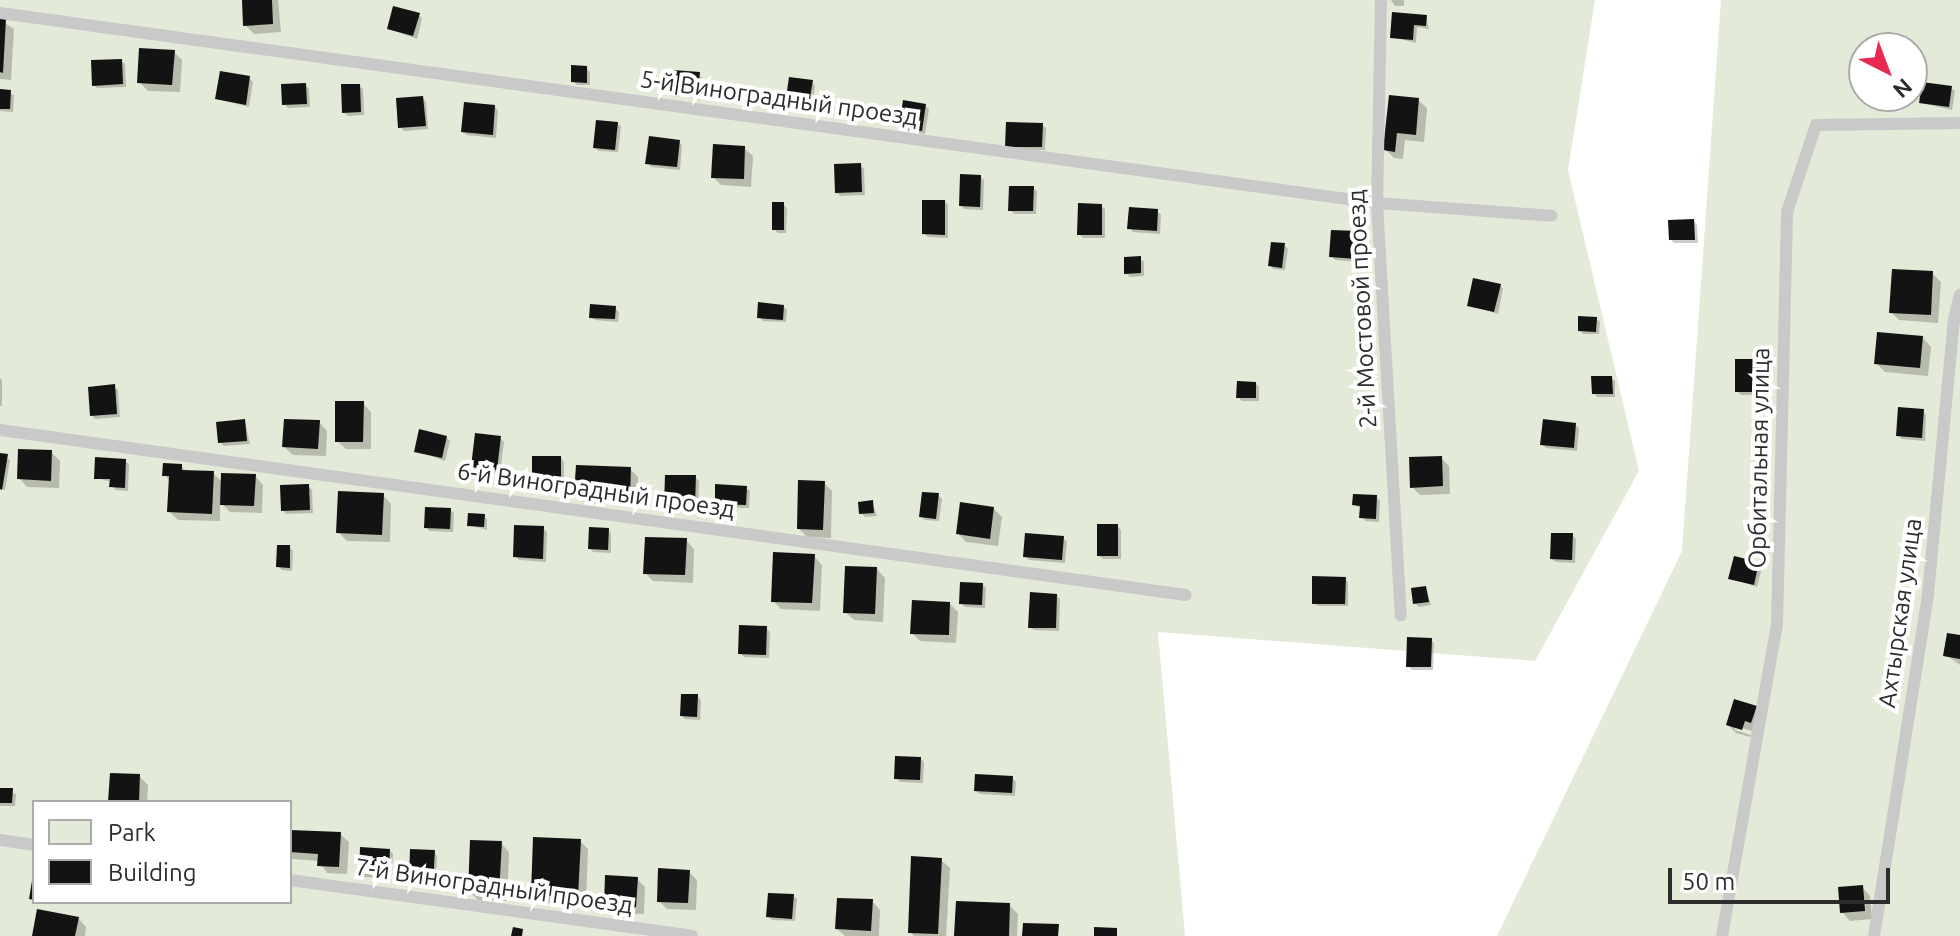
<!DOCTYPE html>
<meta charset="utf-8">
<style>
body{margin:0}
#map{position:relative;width:1960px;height:936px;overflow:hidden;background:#fff;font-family:Ubuntu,sans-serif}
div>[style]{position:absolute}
.green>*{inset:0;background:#e4ead8}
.shadow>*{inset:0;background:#0003}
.building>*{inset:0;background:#131313}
.service>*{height:12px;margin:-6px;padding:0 6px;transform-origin:6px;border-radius:6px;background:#c9c9c9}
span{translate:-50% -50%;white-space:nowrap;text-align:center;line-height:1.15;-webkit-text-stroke:8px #fff;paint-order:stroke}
.street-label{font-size:24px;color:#2c2c2c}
.legend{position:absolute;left:32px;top:800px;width:260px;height:104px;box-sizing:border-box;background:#fff;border:2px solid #ababab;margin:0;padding:10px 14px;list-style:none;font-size:24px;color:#2c2c2c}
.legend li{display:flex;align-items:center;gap:16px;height:40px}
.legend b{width:40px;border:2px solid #ababab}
.north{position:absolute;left:1848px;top:32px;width:80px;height:80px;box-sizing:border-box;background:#fff;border:2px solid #ababab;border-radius:50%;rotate:138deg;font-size:22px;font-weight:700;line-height:32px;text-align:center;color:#2c2c2c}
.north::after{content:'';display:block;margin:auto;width:28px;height:36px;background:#e82951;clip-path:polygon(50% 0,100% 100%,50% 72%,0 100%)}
.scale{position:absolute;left:1668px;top:868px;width:222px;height:36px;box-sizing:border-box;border:4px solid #2c2c2c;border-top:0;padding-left:10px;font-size:24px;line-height:28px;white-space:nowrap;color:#2c2c2c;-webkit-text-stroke:6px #fff;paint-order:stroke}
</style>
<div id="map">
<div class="green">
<i style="clip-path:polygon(evenodd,0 0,1595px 0,1568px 170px,1639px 471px,1535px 661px,1158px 632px,1185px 936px,0 936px,0 0,34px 802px,290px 802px,290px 902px,34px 902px,34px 802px)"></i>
<i style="clip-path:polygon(evenodd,1721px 0,1960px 0,1960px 936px,1497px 936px,1682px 551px,1721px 0,1864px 48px,1912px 48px,1912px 96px,1864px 96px,1864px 48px)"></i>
</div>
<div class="shadow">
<i style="clip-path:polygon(244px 0,278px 0,281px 32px,254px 34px,245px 25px)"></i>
<i style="clip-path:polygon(1391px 0,1404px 0,1404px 6px,1395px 6px)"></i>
<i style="clip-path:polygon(419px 15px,422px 19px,417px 39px,389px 29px)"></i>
<i style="clip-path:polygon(1426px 17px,1429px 29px,1417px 27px,1416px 43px,1392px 37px)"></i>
<i style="clip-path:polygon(0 20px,14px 29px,11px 80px,0 79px)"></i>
<i style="clip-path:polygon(174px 52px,182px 60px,180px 92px,148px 91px,139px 82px)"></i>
<i style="clip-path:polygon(121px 61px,125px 64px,126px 87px,97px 88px,94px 85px)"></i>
<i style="clip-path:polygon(586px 68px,590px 72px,590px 85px,577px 85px,573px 81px)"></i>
<i style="clip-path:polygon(699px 74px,702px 78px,700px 100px,672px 94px)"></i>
<i style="clip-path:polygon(249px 78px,253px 82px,249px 107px,217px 99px)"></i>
<i style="clip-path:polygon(812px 82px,815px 86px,811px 112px,790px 108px,787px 105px)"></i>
<i style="clip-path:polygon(305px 85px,309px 89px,310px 107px,288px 108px,284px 104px)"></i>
<i style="clip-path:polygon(359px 86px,363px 89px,364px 115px,348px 116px,344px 112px)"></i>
<i style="clip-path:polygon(1951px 88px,1955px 91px,1952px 110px,1921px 103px)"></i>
<i style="clip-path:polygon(0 91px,14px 95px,13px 112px,0 111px)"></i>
<i style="clip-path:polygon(423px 98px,426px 102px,428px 129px,404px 131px,400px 127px)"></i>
<i style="clip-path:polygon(1418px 100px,1427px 108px,1424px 142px,1405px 140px,1403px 159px,1394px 158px,1386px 150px)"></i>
<i style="clip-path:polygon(925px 106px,929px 109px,925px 134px,905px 131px,901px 128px)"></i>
<i style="clip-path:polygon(495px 107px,498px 111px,496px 138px,467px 135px,463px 132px)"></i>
<i style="clip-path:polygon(617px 123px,621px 127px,618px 152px,599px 151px,595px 147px)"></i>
<i style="clip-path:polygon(1042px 125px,1046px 128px,1045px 150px,1011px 149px)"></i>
<i style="clip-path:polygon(679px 142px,682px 145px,680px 170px,651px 167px,648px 163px)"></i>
<i style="clip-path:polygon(744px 148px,753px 156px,751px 187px,721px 185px,713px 177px)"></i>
<i style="clip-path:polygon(860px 165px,864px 169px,865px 195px,840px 196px,837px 192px)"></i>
<i style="clip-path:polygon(980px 177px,984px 180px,983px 210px,964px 209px,961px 205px)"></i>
<i style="clip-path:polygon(1033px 188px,1037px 191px,1036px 214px,1014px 214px,1010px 210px)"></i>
<i style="clip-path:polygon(945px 202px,948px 205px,948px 238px,928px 237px,924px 234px)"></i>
<i style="clip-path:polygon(783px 204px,787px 208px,786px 233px,778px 233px,774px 229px)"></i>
<i style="clip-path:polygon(1101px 206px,1105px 209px,1105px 238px,1083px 238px,1079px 234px)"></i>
<i style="clip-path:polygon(1157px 211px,1161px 215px,1160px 234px,1133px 232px,1130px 228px)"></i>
<i style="clip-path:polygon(1694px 221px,1697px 225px,1698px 243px,1674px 243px,1671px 240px)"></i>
<i style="clip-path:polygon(1358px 233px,1362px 237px,1360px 262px,1335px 260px,1331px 256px)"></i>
<i style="clip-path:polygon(1284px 245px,1288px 249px,1285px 270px,1273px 269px,1270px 265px)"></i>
<i style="clip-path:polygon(1140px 259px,1144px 262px,1144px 276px,1130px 277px,1126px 273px)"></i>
<i style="clip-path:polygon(1932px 273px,1941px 282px,1938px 323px,1899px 320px,1891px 312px)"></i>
<i style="clip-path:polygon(1500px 285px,1503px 289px,1498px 314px,1469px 305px)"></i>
<i style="clip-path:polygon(784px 307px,787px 310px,786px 322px,763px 321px,759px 317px)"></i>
<i style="clip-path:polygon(615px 308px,619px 312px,618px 322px,595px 320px,591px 317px)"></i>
<i style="clip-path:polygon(1596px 318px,1600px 322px,1599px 334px,1583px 334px,1580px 330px)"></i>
<i style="clip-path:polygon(1923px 338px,1931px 347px,1928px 376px,1885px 372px,1876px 363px)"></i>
<i style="clip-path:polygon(1762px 361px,1765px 364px,1765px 395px,1741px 395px,1737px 391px)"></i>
<i style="clip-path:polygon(0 378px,2px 380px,2px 406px,0 406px)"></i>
<i style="clip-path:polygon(1611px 378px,1615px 381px,1615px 397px,1597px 397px,1594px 393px)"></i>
<i style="clip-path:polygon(1255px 383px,1259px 387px,1259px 401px,1242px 401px,1238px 397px)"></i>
<i style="clip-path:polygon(114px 387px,118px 390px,120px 417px,95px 419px,92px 415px)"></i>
<i style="clip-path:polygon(363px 403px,371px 412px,371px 449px,346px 449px,337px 441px)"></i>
<i style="clip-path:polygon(1923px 411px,1926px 415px,1925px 441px,1902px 439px,1898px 435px)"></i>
<i style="clip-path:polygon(245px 421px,250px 444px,224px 446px,220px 442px)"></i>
<i style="clip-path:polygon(319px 422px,327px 431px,326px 456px,293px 455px,284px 447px)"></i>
<i style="clip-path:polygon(1575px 425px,1579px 428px,1577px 451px,1546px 448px,1542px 444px)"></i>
<i style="clip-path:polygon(446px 437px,450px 441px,445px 461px,416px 451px)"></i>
<i style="clip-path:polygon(500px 438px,504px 442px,500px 473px,477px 470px,473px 467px)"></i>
<i style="clip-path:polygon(51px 452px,60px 461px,59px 488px,27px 487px,19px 478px)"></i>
<i style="clip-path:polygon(0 455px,10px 460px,5px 490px,0 489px)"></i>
<i style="clip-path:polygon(561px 458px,564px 462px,564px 482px,537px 481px,534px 477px)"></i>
<i style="clip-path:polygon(1441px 458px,1449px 466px,1450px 494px,1420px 495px,1412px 487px)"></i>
<i style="clip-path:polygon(125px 461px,129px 464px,128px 491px,115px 490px,112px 482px,96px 478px)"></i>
<i style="clip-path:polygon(181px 466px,187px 472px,213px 473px,223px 483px,255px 476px,263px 485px,262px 513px,230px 512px,220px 502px,220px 521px,178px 520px,169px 511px,171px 482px,164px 475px)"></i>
<i style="clip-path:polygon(630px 469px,638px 477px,637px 505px,585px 503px,576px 495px)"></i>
<i style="clip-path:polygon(695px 477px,699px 481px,698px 508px,670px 508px,666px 504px)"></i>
<i style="clip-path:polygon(824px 483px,832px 491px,831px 538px,807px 537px,799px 529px)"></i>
<i style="clip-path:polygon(308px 486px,312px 490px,313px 513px,286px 514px,283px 510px)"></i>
<i style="clip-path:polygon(746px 488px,750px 491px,749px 508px,720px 507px,717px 503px)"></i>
<i style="clip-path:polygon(383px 495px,391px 504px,390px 542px,347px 541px,338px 532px)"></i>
<i style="clip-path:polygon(938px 495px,942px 499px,939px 521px,925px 520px,921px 516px)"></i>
<i style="clip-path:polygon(1376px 497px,1380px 501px,1379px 522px,1365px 521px,1362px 509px,1354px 505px)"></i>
<i style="clip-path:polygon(872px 502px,877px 516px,865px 517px,861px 513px)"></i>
<i style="clip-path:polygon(993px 508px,1002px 517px,998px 546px,966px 542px,958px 533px)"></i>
<i style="clip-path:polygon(450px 510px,454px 513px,453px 532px,429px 531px,426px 527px)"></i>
<i style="clip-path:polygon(484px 516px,487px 519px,487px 530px,469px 525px)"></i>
<i style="clip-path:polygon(1117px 526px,1121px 530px,1121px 559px,1103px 559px,1099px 556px)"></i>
<i style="clip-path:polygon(543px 528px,547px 532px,546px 562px,519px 560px,515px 556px)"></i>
<i style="clip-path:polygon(608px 530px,611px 534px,611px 553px,593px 552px,590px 548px)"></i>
<i style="clip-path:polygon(1572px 535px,1576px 539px,1575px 563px,1556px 562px,1552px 559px)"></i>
<i style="clip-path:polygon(1063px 538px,1067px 542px,1065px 563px,1029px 560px,1025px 556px)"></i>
<i style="clip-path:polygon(686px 540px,694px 549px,693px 583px,653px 581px,645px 573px)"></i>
<i style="clip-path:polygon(289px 547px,293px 551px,292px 571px,282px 570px,278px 566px)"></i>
<i style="clip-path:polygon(814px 556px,822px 565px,820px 611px,781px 609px,773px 601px)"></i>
<i style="clip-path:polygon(1758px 564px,1762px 568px,1757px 587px,1730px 578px)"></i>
<i style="clip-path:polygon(877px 569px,885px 578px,883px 622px,854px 620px,845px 612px)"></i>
<i style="clip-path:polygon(1345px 579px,1348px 582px,1348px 606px,1318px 606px,1314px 603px)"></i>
<i style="clip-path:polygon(983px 585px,986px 588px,985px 608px,965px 607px,961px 603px)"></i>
<i style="clip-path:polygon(1426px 588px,1431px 605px,1419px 607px,1415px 603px)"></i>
<i style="clip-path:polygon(1057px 596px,1060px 599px,1059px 631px,1034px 630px,1030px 627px)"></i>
<i style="clip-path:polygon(950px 604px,958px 612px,956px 643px,920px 641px,912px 633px)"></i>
<i style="clip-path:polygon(766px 628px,770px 632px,769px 658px,744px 657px,740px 653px)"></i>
<i style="clip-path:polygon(1960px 637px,1960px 665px,1946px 655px)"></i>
<i style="clip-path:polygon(1431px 640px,1434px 643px,1433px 670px,1412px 670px,1408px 666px)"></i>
<i style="clip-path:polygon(697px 696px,701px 700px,700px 720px,685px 719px,682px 716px)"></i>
<i style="clip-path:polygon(evenodd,1755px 707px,1764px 716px,1750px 737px,1736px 733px,1728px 725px,1755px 707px,1735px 726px,1752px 731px,1751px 735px,1735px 730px,1735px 726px)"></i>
<i style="clip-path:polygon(921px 759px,924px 762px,923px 783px,900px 782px,896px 778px)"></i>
<i style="clip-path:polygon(139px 776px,148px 785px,147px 802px,110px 802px)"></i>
<i style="clip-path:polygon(1012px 778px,1016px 782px,1015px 796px,980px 794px,976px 791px)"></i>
<i style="clip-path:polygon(0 790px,16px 794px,15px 806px,0 806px)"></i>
<i style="clip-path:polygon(290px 832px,340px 834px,349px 842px,347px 874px,327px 873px,319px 861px,293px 859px,290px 856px)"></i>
<i style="clip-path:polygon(580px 841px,588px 849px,586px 905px,541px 903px,533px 895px)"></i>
<i style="clip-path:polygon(501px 843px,509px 852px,507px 901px,478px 900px,470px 892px)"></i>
<i style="clip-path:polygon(389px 850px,393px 854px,392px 871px,382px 871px,381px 878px,364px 877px,361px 873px)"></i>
<i style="clip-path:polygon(434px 852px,437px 856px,436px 886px,414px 885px,411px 881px)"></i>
<i style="clip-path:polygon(941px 860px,950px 868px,946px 936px,914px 936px,910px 932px)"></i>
<i style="clip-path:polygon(689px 872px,697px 880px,696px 910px,667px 909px,659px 901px)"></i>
<i style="clip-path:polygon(637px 879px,645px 887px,644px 914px,614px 913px,606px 905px)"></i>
<i style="clip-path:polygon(1862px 887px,1870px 896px,1872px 919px,1850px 921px,1842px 912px)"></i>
<i style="clip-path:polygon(793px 896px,797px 899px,795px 921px,772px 920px,769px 917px)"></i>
<i style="clip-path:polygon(872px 901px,880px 910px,879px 936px,845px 936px,837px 929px)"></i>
<i style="clip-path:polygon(1009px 905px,1018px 914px,1017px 936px,956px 936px)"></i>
<i style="clip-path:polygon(78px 918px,86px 927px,85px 936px,34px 936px)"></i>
</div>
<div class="building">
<i style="clip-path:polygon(242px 0,272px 0,273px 24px,243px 26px)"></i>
<i style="clip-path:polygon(393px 6px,420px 13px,413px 36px,387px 29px)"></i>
<i style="clip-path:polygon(1392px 12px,1427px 15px,1426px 26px,1414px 25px,1413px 40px,1390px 38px)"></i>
<i style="clip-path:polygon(0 18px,6px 18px,3px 73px,0 72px)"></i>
<i style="clip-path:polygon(139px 48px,175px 50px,172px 85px,137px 83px)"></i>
<i style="clip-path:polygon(122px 59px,123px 84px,92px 86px,91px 60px)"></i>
<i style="clip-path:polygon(571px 65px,587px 66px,587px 83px,571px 82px)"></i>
<i style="clip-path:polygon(673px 70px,700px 72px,697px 97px,670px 94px)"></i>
<i style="clip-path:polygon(220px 71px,250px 76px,246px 105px,215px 99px)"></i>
<i style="clip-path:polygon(789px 77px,813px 80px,808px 109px,785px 105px)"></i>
<i style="clip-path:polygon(1922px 82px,1952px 86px,1949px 107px,1919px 103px)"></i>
<i style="clip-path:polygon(306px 83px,307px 104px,282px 105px,281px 84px)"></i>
<i style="clip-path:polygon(341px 84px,360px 84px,361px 112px,342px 113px)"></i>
<i style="clip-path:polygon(0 89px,11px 90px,10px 109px,0 109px)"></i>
<i style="clip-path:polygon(1389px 95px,1419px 98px,1416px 135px,1397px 133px,1395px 152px,1383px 150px)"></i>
<i style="clip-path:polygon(423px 96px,426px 126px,398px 128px,396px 98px)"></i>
<i style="clip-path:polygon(903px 100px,926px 104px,922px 131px,899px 128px)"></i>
<i style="clip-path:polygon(464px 102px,495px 105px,493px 135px,461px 132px)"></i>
<i style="clip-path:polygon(596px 120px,618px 122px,615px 150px,593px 148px)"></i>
<i style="clip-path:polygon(1006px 122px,1043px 123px,1042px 147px,1005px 147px)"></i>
<i style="clip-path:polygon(649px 136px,680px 140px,677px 167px,645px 164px)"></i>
<i style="clip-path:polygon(713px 144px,745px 146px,744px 179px,711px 178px)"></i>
<i style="clip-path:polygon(861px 163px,862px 192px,835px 193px,834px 164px)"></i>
<i style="clip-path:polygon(960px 174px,981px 175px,980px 207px,959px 206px)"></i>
<i style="clip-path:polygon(1009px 186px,1034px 186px,1033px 211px,1008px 211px)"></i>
<i style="clip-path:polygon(922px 200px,945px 200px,945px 235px,922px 234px)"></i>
<i style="clip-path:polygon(772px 202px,784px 202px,784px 230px,772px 230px)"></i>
<i style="clip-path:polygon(1078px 203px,1102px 204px,1102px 235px,1077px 235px)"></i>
<i style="clip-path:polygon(1129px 207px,1158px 209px,1157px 231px,1127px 229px)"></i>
<i style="clip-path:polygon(1694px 219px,1695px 240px,1669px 240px,1668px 220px)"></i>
<i style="clip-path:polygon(1331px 230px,1359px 231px,1357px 259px,1329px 257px)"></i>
<i style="clip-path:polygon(1271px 242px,1285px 243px,1282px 268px,1268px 266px)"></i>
<i style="clip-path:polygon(1141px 256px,1141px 273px,1124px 274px,1124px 257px)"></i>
<i style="clip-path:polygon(1892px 269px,1933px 271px,1931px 315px,1889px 313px)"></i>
<i style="clip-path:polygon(1473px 278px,1501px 284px,1494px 312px,1467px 306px)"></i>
<i style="clip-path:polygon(758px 302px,784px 305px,783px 320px,757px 318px)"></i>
<i style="clip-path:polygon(590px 304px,616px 306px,615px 319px,589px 318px)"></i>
<i style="clip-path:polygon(1578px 316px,1597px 317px,1596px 332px,1578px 331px)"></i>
<i style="clip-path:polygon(1877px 332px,1923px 336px,1920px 368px,1874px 364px)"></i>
<i style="clip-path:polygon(1735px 359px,1762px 359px,1762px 392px,1735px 392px)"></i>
<i style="clip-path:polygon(1591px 376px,1612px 376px,1613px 394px,1592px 394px)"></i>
<i style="clip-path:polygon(1237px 381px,1256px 382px,1256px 398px,1236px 398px)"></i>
<i style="clip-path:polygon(115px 384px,117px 414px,90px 416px,88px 387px)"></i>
<i style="clip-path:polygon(335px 401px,364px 401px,363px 442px,335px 442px)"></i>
<i style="clip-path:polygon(1898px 407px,1924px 409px,1922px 438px,1896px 436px)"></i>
<i style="clip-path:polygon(245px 419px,247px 441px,218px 443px,216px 422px)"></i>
<i style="clip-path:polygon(284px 419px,320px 420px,318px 449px,282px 447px)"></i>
<i style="clip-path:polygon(1543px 419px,1576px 423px,1574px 448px,1540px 445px)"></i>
<i style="clip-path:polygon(419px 429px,447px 436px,442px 458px,414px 452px)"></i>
<i style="clip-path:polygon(475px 433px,501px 436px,497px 470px,471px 467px)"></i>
<i style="clip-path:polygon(18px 449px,52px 450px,51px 481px,17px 479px)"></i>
<i style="clip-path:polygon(0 453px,8px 454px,2px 490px,0 489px)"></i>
<i style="clip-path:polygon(532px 456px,561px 456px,561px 479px,532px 478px)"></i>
<i style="clip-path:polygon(1442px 456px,1443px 486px,1410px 488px,1409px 457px)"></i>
<i style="clip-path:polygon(95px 457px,126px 459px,125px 488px,109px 487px,110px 479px,94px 479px)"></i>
<i style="clip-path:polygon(163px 463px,182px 464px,182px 470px,214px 471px,212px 514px,167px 512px,169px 476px,162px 476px)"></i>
<i style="clip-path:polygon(576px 465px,631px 467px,630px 498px,574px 495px)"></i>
<i style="clip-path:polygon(221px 473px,256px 474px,254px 506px,220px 505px)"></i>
<i style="clip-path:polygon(665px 475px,696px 475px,695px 506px,664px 505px)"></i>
<i style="clip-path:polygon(798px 480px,825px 481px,823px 530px,797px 529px)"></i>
<i style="clip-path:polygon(309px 484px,310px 510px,281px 511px,280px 485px)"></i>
<i style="clip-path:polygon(715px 484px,747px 486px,746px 505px,715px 504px)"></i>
<i style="clip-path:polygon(338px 491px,384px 493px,382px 535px,336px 533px)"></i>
<i style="clip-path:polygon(922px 492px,939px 493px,936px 519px,919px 517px)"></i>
<i style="clip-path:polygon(1353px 494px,1377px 495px,1376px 519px,1359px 518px,1360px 506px,1352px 505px)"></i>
<i style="clip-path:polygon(873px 500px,874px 513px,859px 514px,858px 502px)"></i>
<i style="clip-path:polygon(960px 502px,994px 507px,990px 539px,956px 534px)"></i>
<i style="clip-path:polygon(425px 507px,451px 508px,450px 529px,424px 528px)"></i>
<i style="clip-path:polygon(468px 513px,485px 514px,484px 527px,467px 526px)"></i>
<i style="clip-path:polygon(1097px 524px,1118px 524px,1118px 556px,1097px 556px)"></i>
<i style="clip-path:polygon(514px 525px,544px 526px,543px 559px,513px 557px)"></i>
<i style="clip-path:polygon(589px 527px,609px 528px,608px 550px,588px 549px)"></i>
<i style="clip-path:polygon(1025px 533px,1064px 536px,1062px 560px,1023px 557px)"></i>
<i style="clip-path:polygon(1551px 533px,1573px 533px,1572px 560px,1550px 559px)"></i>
<i style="clip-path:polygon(645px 537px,687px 538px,685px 575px,643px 574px)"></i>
<i style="clip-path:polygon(277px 545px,290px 545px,290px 568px,276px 567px)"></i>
<i style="clip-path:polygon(773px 552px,815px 554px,812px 603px,771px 602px)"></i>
<i style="clip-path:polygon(1734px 556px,1759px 562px,1754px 585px,1728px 579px)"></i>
<i style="clip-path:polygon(845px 566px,877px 567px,875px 614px,843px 613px)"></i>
<i style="clip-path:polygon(1312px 576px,1346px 577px,1345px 604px,1312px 604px)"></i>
<i style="clip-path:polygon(960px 582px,983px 583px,982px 605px,959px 604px)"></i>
<i style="clip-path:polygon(1426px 586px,1429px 602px,1413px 604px,1411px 588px)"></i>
<i style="clip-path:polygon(1030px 592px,1057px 594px,1056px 628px,1028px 628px)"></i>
<i style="clip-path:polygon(912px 600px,950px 602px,949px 635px,910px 634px)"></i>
<i style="clip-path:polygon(739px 625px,767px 626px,766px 655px,738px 654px)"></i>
<i style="clip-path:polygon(1947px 633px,1960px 635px,1960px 659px,1943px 656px)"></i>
<i style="clip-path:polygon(1407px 637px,1432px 638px,1431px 667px,1406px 667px)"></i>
<i style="clip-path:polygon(681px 694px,698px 694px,697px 717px,680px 716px)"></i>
<i style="clip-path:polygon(1734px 699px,1757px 706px,1751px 723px,1745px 721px,1742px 730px,1726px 725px)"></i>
<i style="clip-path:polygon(895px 756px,921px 757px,920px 780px,894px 779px)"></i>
<i style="clip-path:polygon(110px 773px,140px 774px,139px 802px,108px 802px)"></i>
<i style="clip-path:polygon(975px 774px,1013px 776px,1012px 793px,974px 791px)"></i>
<i style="clip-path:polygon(0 788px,13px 788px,12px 803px,0 803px)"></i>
<i style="clip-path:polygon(290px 830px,341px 832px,339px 867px,317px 866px,318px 854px,290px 852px)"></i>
<i style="clip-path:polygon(533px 837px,581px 839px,578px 897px,531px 895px)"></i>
<i style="clip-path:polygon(470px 840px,502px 841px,499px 894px,468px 893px)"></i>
<i style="clip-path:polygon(360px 847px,390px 849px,389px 869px,379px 868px,378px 875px,359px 874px)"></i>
<i style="clip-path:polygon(410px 849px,435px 850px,433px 883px,409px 882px)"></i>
<i style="clip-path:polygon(911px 856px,942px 858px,938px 934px,908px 933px)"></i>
<i style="clip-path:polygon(658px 868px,690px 870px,688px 903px,657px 902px)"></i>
<i style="clip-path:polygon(605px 875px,638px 877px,636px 907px,604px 906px)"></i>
<i style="clip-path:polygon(32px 881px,34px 881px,34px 900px,29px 899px)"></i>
<i style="clip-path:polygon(1863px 885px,1865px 911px,1840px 913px,1838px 887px)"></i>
<i style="clip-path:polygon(768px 893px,794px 894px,792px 919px,766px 917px)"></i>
<i style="clip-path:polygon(837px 898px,873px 899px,871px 931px,835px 929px)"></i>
<i style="clip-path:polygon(956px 901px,1010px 903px,1009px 936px,954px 936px)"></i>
<i style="clip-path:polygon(37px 909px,79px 917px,75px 936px,32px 936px)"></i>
<i style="clip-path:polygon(1023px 923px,1059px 924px,1058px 936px,1022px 936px)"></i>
<i style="clip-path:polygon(513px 927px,523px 929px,522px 936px,511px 936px)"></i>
<i style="clip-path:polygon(1094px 927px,1117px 928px,1117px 936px,1094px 936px)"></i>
</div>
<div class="service">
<i style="left:1381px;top:0;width:203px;rotate:91.1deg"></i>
<i style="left:1377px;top:203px;width:413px;rotate:86.7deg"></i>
<i style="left:0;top:13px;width:1390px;rotate:7.86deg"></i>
<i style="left:1377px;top:203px;width:175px;rotate:4.2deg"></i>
<i style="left:0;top:430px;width:1197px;rotate:7.92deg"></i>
<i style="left:0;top:840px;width:34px;rotate:8deg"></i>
<i style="left:290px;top:880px;width:406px;rotate:7.9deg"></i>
<i style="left:1722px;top:936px;width:316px;rotate:-80deg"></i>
<i style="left:1777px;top:625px;width:413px;rotate:-88.6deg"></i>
<i style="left:1787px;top:212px;width:92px;rotate:-71.6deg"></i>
<i style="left:1816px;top:125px;width:144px;rotate:-0.8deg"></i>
<i style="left:1874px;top:936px;width:346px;rotate:-81deg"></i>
<i style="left:1928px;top:594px;width:276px;rotate:-84.6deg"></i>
<i style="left:1954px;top:319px;width:25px;rotate:-76deg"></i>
</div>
<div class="street-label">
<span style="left:779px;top:98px;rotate:8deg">5-й Виноградный проезд</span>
<span style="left:1362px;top:309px;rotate:-93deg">2-й Мостовой проезд</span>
<span style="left:1759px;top:458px;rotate:-89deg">Орбитальная улица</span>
<span style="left:596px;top:490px;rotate:8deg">6-й Виноградный проезд</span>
<span style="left:1900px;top:613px;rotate:-82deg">Ахтырская улица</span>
<span style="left:494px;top:886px;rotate:8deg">7-й Виноградный проезд</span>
</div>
<ul class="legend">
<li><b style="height:22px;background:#e4ead8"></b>Park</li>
<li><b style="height:22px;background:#131313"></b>Building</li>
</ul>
<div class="north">N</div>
<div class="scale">50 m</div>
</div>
